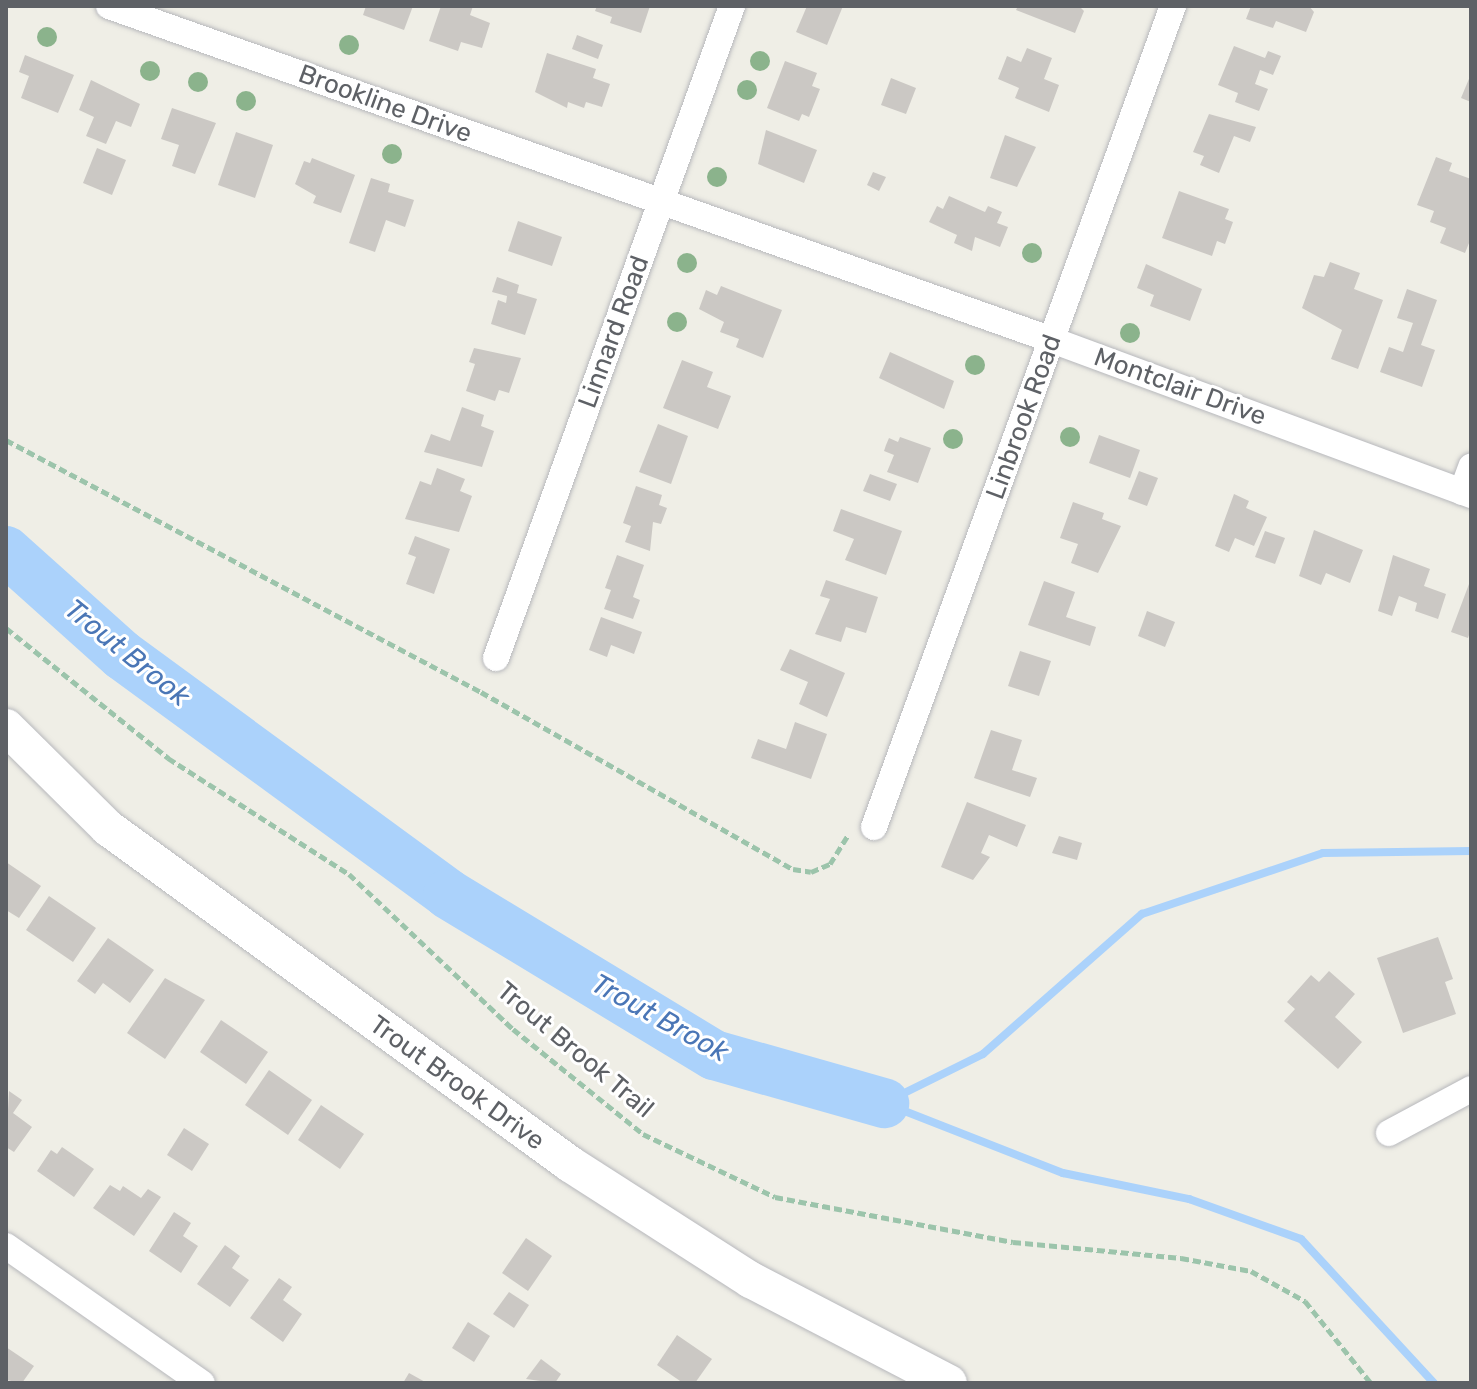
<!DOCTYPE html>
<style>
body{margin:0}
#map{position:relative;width:1477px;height:1389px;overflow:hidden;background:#efeee6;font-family:Rubik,sans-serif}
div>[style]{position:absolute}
.stream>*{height:8px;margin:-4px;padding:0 4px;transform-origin:4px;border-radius:4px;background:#abd2fb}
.river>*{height:50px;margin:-25px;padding:0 25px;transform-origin:25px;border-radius:25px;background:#abd2fb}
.building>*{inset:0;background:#cbc8c4}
.path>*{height:5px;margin-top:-2.5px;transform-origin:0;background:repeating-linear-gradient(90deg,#9cc4ab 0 8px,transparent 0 12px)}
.roads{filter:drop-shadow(0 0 2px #b7b8bc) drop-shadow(0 0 2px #b7b8bc)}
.minor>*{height:26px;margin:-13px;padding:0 13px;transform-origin:13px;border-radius:13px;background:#fff}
.secondary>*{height:36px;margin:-18px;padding:0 18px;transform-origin:18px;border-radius:18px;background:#fff}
.trees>*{width:20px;height:20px;margin:-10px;border-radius:50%;background:#8bb38c}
span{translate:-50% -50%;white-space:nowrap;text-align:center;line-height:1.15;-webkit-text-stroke:6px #fff;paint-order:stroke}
.street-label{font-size:26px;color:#5e6166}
.water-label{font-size:28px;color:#4a76b6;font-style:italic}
.frame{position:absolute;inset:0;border:8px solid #5e6166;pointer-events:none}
</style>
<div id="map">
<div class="stream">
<i style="left:884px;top:1103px;width:110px;rotate:-26.3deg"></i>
<i style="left:983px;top:1054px;width:212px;rotate:-41.4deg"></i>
<i style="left:1142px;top:914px;width:191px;rotate:-18.6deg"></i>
<i style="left:1323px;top:853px;width:148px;rotate:-0.8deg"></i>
<i style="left:884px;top:1103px;width:192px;rotate:21.4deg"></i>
<i style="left:1063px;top:1173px;width:129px;rotate:11.7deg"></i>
<i style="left:1189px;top:1199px;width:119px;rotate:19.7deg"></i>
<i style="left:1301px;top:1239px;width:196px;rotate:47.3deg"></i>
</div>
<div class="river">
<i style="left:6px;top:551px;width:156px;rotate:41.9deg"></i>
<i style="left:122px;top:655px;width:404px;rotate:36.2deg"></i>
<i style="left:448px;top:894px;width:311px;rotate:31.2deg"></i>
<i style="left:714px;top:1055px;width:177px;rotate:15.8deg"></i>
</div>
<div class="building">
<i style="clip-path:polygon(366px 6px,413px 6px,404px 30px,363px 15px)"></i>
<i style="clip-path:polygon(441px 6px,473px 6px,470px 15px,490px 23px,482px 48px,461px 42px,458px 51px,429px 41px)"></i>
<i style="clip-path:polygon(597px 6px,650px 6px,641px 33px,610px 23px,612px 17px,595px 11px)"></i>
<i style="clip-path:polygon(807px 6px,843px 6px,827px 45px,796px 32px)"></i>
<i style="clip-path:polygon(1018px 6px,1079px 6px,1084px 11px,1075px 33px,1016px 10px)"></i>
<i style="clip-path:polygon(1251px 6px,1309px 6px,1314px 12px,1306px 32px,1276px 21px,1273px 28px,1246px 19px)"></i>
<i style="clip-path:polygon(577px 35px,603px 45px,598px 59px,572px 49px)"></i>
<i style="clip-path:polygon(1234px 46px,1265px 58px,1268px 51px,1281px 56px,1273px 75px,1260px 70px,1255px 84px,1268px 89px,1259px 111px,1235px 102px,1238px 93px,1218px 85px)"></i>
<i style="clip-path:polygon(1027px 48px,1052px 58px,1044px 79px,1059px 85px,1049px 112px,1015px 98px,1019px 88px,998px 79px,1007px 56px,1021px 62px)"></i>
<i style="clip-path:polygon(547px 53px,596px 69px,593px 78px,610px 84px,602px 107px,586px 102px,584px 108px,568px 102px,567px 108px,535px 92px)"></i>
<i style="clip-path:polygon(25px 55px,74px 75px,58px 113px,21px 98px,29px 76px,19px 72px)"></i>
<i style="clip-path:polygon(785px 61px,817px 73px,812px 86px,820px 89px,809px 117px,802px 114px,799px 121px,767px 108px)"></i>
<i style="clip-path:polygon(1471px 74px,1471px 102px,1461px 98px)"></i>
<i style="clip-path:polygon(891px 78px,916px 88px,906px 114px,881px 105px)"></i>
<i style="clip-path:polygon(91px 80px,140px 104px,131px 127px,116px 121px,106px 144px,86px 136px,94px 117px,79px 110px)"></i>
<i style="clip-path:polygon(172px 108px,216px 123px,195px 174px,172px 166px,179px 145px,161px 139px)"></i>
<i style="clip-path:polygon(1209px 114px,1256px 127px,1250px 142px,1234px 136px,1219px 173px,1200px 165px,1204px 156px,1193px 152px)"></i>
<i style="clip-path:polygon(766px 130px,817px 150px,804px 183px,758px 164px)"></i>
<i style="clip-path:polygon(236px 132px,273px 145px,255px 198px,218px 185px)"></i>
<i style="clip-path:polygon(1005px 135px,1036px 147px,1017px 187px,990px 178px)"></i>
<i style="clip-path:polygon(97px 148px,126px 160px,112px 195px,83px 183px)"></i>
<i style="clip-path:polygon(1436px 157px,1452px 163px,1449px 171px,1471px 179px,1471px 238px,1465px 253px,1440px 243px,1446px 228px,1430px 222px,1434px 211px,1417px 205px)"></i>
<i style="clip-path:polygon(312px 158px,355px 175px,341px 213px,313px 203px,316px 196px,295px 184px,304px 161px,310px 163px)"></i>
<i style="clip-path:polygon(873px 172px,886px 177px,879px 191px,867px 185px)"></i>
<i style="clip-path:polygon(371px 178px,390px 184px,388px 192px,414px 200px,405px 227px,386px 220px,375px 252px,349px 243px)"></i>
<i style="clip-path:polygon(1179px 191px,1229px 209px,1225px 219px,1233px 222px,1225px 244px,1217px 241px,1212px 256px,1162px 238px)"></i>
<i style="clip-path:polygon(949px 196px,985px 212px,988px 206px,1002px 212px,997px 223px,1008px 227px,1000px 247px,975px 237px,972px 251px,954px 243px,957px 235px,929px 222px,937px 206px,943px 209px)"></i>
<i style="clip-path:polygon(518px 221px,562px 237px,552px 266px,508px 251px)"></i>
<i style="clip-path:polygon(1330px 262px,1360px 273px,1354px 289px,1383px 300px,1358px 369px,1331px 359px,1342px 330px,1302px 308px,1314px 275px,1324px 277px)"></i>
<i style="clip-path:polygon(1146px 264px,1202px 289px,1190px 321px,1150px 306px,1154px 295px,1137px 288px)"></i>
<i style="clip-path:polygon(497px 277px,519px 285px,517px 293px,537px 299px,525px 335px,491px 324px,498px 300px,506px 303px,507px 296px,492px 292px)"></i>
<i style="clip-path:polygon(721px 286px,782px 310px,763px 358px,736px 347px,739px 339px,720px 332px,724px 322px,699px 309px,706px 290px,717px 295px)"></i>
<i style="clip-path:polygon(1407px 289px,1437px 300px,1421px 345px,1435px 350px,1422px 387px,1380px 372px,1389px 347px,1403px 352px,1413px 323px,1397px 318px)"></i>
<i style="clip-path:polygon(474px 348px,521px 358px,509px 393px,499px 390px,495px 401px,466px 391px,475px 364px,469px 362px)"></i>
<i style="clip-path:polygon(890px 352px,954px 381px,944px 409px,879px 378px)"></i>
<i style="clip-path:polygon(682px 360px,713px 372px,707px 387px,731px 396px,718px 429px,663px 408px)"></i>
<i style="clip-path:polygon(462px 407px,484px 415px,481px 426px,494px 431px,482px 467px,424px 452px,431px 434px,450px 441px)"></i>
<i style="clip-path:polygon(658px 424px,688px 436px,671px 484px,639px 472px)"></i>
<i style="clip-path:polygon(1099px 435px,1140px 450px,1130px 478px,1089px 463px)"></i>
<i style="clip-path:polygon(900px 437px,931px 448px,918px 483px,887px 472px,894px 455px,884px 451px,886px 445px,889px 438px,898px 442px)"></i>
<i style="clip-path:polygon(437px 468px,465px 479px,460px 491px,472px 496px,459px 532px,405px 519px,420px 481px,431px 485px)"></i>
<i style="clip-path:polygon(1139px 471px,1158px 478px,1147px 506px,1128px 499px)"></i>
<i style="clip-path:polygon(870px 474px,897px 484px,890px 501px,863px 491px)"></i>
<i style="clip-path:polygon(636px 486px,662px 495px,659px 505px,667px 508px,661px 524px,653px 522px,650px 551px,625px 542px,631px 526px,623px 523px)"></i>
<i style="clip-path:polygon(1234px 494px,1249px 501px,1246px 508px,1267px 517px,1254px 546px,1235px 538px,1229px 552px,1215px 546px)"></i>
<i style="clip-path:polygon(1073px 502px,1104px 513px,1102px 519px,1121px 526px,1098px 573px,1071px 563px,1078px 544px,1060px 538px)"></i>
<i style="clip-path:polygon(841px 509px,902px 531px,886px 575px,845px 560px,854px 539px,833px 531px)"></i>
<i style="clip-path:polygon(1314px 530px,1363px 550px,1350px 583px,1326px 573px,1321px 585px,1299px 576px)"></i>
<i style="clip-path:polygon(1265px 531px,1285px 538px,1275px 564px,1255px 557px)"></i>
<i style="clip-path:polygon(415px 536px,450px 549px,434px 594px,406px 584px,416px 557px,408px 554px)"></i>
<i style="clip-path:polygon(617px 555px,644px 565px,633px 597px,640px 600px,633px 619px,604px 609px,611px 590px,605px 588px)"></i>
<i style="clip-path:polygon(1393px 555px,1430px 569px,1424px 586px,1446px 594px,1438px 619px,1415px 611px,1417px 603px,1399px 596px,1392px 616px,1378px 611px)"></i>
<i style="clip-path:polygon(826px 580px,878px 597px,866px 633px,846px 627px,841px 642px,815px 634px,830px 599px,820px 596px)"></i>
<i style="clip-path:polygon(1044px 581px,1075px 592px,1066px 617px,1096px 627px,1090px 646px,1028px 625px)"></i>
<i style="clip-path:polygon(1469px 584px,1471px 629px,1468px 638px,1451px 632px)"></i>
<i style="clip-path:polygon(1147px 611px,1175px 622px,1165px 647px,1138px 636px)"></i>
<i style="clip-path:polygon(601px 617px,642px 632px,634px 654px,611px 645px,607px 657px,589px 650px)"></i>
<i style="clip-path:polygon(790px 649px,845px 673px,827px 717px,799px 704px,808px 682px,780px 670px)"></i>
<i style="clip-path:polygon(1020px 651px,1051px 661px,1039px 696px,1008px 686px)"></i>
<i style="clip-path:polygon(795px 722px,827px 734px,811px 779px,751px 758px,758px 739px,786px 749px)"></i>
<i style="clip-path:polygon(991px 730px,1022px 740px,1012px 770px,1037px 778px,1030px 797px,974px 778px)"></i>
<i style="clip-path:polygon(967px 802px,1026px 825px,1017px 847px,989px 835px,981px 853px,990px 857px,973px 880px,941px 867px)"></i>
<i style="clip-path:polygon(1059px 836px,1082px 843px,1077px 860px,1052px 853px)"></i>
<i style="clip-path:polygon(6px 862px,41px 886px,19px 918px,6px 910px)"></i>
<i style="clip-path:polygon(49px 896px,96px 928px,73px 962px,26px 930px)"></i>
<i style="clip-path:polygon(1438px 937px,1453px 979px,1445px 982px,1456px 1014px,1403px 1033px,1377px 958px)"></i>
<i style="clip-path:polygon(108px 938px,154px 970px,130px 1003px,103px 983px,95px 994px,77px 981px)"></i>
<i style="clip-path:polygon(1329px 971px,1355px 994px,1335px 1017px,1362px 1042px,1338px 1069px,1284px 1021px,1295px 1009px,1287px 1002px,1311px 975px,1319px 982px)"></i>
<i style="clip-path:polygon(165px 978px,205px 1000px,165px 1059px,127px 1033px)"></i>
<i style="clip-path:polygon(221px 1020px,268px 1052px,246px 1084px,200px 1052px)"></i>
<i style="clip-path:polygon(269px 1070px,312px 1100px,288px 1135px,245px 1105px)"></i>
<i style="clip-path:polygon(9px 1091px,22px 1100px,13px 1113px,32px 1127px,14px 1152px,6px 1147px)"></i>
<i style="clip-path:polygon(321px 1105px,364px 1134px,340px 1169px,298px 1140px)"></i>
<i style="clip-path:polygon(184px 1128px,209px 1144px,192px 1171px,167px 1155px)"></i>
<i style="clip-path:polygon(62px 1147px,94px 1169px,74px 1197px,37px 1171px,51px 1150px,57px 1154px)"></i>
<i style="clip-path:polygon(110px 1185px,120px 1191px,123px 1186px,141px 1198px,148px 1189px,161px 1197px,134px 1236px,93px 1208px)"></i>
<i style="clip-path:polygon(174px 1212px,191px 1223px,183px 1236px,198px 1246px,181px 1273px,149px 1251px)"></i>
<i style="clip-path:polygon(526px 1238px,552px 1256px,528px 1291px,502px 1273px)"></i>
<i style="clip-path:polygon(225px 1245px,240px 1256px,232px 1268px,249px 1280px,230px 1307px,197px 1284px)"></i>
<i style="clip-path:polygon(279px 1278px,292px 1287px,283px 1300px,302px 1314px,283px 1342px,250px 1318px)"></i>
<i style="clip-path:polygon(509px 1292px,529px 1305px,514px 1328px,493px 1314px)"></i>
<i style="clip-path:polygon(468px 1322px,490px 1336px,474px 1362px,452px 1348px)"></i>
<i style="clip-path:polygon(677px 1335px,712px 1359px,695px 1383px,683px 1383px,657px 1365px)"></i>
<i style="clip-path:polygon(6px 1347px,34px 1366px,22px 1383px,6px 1380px)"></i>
<i style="clip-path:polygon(541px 1359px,561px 1374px,555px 1383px,526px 1379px)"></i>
<i style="clip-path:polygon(409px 1373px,427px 1383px,403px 1383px)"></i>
</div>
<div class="path">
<i style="left:6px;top:440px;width:538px;rotate:27.95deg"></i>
<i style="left:481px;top:692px;width:359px;rotate:29.6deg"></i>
<i style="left:793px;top:869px;width:18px;rotate:9deg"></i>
<i style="left:811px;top:872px;width:21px;rotate:-23deg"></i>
<i style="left:830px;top:864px;width:34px;rotate:-58deg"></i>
<i style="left:6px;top:628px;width:208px;rotate:38.7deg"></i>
<i style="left:168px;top:758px;width:215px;rotate:32.7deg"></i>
<i style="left:349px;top:874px;width:226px;rotate:43.4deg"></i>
<i style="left:513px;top:1029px;width:167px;rotate:38.9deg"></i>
<i style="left:643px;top:1134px;width:146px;rotate:25.5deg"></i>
<i style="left:775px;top:1197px;width:242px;rotate:10.7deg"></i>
<i style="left:1013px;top:1242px;width:169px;rotate:5.4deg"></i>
<i style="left:1181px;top:1258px;width:71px;rotate:10.5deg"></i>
<i style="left:1251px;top:1271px;width:62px;rotate:29.1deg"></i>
<i style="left:1305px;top:1301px;width:105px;rotate:51.2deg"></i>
</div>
<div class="roads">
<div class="minor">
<i style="left:109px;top:6px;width:1000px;rotate:19.5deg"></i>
<i style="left:1052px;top:340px;width:447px;rotate:20.3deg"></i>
<i style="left:1462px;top:492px;width:27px;rotate:-70deg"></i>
<i style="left:496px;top:658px;width:693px;rotate:-70.1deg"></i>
<i style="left:874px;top:827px;width:874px;rotate:-69.99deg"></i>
<i style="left:1389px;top:1133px;width:93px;rotate:-28.2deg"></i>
<i style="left:6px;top:1246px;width:239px;rotate:35deg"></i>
</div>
<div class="secondary">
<i style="left:6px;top:727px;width:144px;rotate:44.7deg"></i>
<i style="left:108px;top:828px;width:571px;rotate:36.03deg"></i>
<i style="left:570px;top:1164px;width:215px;rotate:32.7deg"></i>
<i style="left:751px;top:1280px;width:223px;rotate:27.5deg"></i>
</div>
</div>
<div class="trees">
<i style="left:47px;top:37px"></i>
<i style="left:349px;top:45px"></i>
<i style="left:760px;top:61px"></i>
<i style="left:150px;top:71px"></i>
<i style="left:198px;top:82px"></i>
<i style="left:747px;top:90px"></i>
<i style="left:246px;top:101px"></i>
<i style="left:392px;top:154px"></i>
<i style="left:717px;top:177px"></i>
<i style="left:1032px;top:253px"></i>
<i style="left:687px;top:263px"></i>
<i style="left:677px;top:322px"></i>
<i style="left:1130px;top:333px"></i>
<i style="left:975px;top:365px"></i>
<i style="left:1070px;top:437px"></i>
<i style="left:953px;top:439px"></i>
</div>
<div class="street-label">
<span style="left:385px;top:104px;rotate:20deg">Brookline Drive</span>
<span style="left:614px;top:332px;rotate:-70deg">Linnard Road</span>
<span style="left:1180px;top:387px;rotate:20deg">Montclair Drive</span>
<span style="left:1024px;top:417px;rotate:-70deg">Linbrook Road</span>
<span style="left:575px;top:1050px;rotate:40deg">Trout Brook Trail</span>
<span style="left:457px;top:1083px;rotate:36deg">Trout Brook Drive</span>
</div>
<div class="water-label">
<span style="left:127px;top:653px;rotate:39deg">Trout Brook</span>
<span style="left:660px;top:1018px;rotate:29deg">Trout Brook</span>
</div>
<div class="frame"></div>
</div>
